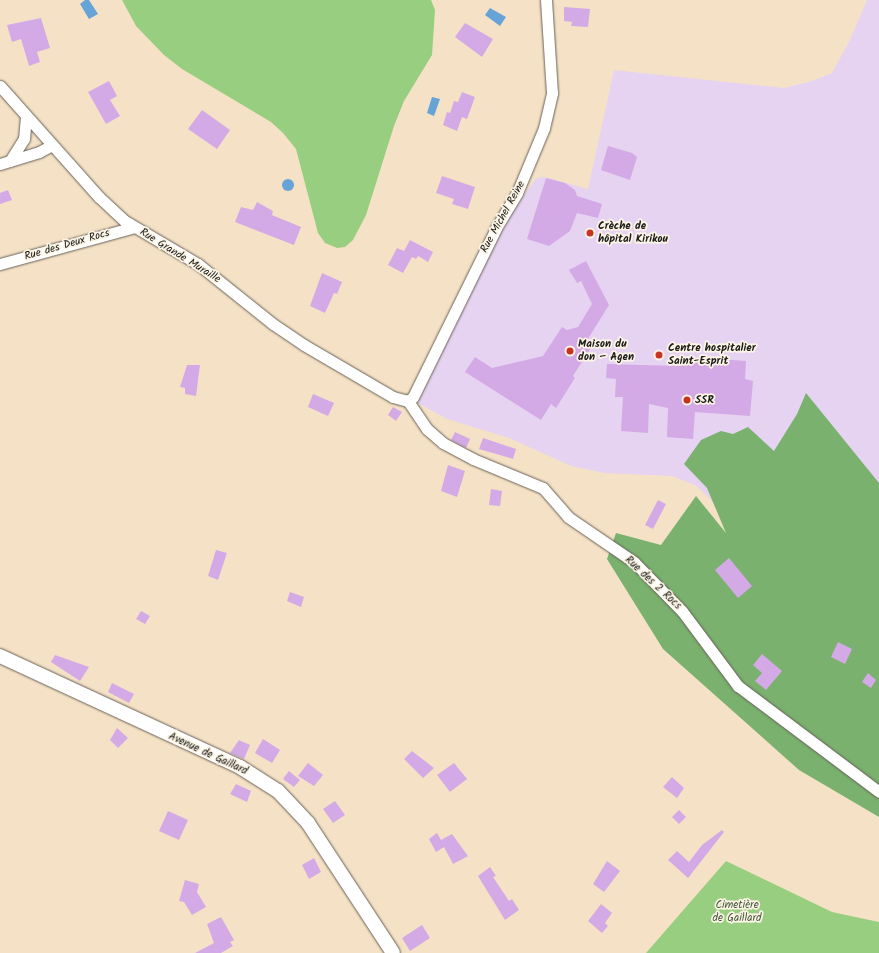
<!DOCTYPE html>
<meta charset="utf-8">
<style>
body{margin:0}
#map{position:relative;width:879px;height:953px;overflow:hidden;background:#f5e2c6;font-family:Kalam,sans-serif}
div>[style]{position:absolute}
.built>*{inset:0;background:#e5d3f1}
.green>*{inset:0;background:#98ce80}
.forest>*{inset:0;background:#7ab16e}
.water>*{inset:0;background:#66a3d7}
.round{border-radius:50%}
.building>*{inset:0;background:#d3aae5}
.roads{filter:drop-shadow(0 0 1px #686158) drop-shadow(0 0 1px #686158)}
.minor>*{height:11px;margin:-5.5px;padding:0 5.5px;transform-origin:5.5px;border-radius:5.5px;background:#fff}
.tertiary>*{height:14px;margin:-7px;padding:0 7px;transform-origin:7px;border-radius:7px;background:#fff}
.dots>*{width:11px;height:11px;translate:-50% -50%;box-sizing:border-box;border:2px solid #fcf5e5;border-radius:50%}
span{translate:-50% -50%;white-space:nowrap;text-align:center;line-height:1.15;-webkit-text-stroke:3.5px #fcf5e5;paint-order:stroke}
.street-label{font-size:11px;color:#1c1c1c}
.poi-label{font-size:11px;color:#1c1c1c;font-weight:700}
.left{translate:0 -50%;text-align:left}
.park-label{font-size:11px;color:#475a3f}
</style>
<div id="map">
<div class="built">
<i style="clip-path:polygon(867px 0,879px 0,879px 609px,753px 575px,712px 501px,697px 486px,672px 476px,604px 473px,571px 466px,509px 438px,447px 419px,418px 403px,461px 307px,511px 214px,536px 178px,544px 177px,588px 189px,614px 70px,784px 88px,812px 81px,832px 73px,850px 40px)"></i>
</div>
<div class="green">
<i style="clip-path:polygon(122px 0,431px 0,435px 10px,432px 55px,404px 101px,394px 126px,366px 215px,353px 240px,345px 247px,337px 248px,325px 243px,318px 233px,296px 149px,283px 133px,271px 122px,182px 69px,164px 55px,136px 26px)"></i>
<i style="clip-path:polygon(726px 861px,832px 912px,879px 922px,879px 953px,646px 953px)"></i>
</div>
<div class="forest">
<i style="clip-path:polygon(806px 393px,879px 483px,879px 817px,799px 770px,663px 649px,607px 559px,616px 533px,661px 545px,696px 496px,726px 533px,707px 488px,684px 464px,701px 440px,721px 431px,733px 434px,748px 427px,774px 451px,797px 414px)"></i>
</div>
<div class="water">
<i style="clip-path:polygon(85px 0,89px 0,98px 14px,89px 19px,80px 4px)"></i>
<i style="clip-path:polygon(490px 8px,506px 17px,500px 26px,485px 15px)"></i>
<i style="clip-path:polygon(432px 97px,440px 99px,434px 116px,427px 113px)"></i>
<i class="round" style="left:282px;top:179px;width:12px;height:12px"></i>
</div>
<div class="building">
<i style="clip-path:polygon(564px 7px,590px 9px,588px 27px,571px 26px,572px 22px,564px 21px)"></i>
<i style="clip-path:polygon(41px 18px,50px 48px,37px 52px,40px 62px,29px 66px,21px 39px,12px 42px,7px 25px)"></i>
<i style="clip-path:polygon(465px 23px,493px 39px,482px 57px,455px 37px)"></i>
<i style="clip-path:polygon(109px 81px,117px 96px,110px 100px,120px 116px,106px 124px,88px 92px)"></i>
<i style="clip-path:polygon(462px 92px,475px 97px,467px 119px,462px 117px,457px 131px,443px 125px,447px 112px,450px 113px,454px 101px,458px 102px)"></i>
<i style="clip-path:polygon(202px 110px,230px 130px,217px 149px,188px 129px)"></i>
<i style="clip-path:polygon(608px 146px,632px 153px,637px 157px,630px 180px,601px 170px)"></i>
<i style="clip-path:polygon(442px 176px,475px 187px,468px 209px,452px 204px,454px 199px,436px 193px)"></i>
<i style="clip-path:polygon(546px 178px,565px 183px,575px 190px,577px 196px,602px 204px,598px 218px,577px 213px,570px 231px,549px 246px,527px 239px)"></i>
<i style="clip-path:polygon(8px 190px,12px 200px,0 204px,0 193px)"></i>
<i style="clip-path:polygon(257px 202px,273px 211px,272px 215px,301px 227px,294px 245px,235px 222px,241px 207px,253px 210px)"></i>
<i style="clip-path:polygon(410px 240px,433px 252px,428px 262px,418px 256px,416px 259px,412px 257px,403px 273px,388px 265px,397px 248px,404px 251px)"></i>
<i style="clip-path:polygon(586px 261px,609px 305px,586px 342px,592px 346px,573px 376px,575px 378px,556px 408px,551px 404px,541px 420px,465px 372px,475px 357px,492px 368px,543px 356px,562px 327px,567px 330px,578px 327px,592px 304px,581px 281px,577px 283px,569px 270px)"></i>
<i style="clip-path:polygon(322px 273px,342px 282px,337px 294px,334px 293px,325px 313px,310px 306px)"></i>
<i style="clip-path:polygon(706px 358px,746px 361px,745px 379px,753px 381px,750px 416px,695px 412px,693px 439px,667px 437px,668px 408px,649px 404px,648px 433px,621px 431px,623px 397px,615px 397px,616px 379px,606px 378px,607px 364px,677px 366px,677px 359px,706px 361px)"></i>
<i style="clip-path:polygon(187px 365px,200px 365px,196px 396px,185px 394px,185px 388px,180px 387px)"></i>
<i style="clip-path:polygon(313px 394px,334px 403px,328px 416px,308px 407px)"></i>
<i style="clip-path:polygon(393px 407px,402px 412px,396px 421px,388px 415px)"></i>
<i style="clip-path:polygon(455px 432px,470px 439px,466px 448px,451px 440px)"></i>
<i style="clip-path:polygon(483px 438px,516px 449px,513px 459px,479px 449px)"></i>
<i style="clip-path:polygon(448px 465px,465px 471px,457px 497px,441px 491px)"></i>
<i style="clip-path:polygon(491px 489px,502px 491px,500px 506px,489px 505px)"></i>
<i style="clip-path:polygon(658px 500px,666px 504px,653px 529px,645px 525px)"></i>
<i style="clip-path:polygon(216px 550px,227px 553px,218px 580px,208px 576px)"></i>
<i style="clip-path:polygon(729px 558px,752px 586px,738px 598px,715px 570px)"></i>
<i style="clip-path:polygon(290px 592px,304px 597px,301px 607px,287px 601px)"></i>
<i style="clip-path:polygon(141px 611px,150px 616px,145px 624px,136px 619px)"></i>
<i style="clip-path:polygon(838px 642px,852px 649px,845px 664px,831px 657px)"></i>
<i style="clip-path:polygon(762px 654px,782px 671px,766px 690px,755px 681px,762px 673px,753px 665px)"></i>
<i style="clip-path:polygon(55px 655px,89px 667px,80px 681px,51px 662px)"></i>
<i style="clip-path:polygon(868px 673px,876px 680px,871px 688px,862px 682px)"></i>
<i style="clip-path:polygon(112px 683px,134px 694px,129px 703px,108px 692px)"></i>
<i style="clip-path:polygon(117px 728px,128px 738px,118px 748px,110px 740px)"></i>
<i style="clip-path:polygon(263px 739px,280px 750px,272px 763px,255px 753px)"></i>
<i style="clip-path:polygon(239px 740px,250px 745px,244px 759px,230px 753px)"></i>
<i style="clip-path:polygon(412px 751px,434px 768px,423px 778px,404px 759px)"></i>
<i style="clip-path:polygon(308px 763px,323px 775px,314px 786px,298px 776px)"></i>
<i style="clip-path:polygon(454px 763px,467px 779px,450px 792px,437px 775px)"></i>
<i style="clip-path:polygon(289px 771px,300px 780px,294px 787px,283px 779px)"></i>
<i style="clip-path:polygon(672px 777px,684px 788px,677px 798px,663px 787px)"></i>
<i style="clip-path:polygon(236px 784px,251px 791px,247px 802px,230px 794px)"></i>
<i style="clip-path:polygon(335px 801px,345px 815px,333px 823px,323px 809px)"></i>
<i style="clip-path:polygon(679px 810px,686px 817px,679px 824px,672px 817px)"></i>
<i style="clip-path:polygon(168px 811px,188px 820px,179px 840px,159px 831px)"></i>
<i style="clip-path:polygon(722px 830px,724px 832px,688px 878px,668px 860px,677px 851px,689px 862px,702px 845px)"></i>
<i style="clip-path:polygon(437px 833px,441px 840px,452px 834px,468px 856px,453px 864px,444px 847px,436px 852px,429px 839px)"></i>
<i style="clip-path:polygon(314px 858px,321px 872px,309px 879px,302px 865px)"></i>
<i style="clip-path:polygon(607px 861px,620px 871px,604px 892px,593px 884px)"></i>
<i style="clip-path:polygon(490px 867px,496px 876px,493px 877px,509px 901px,512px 899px,519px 910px,505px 920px,478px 876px)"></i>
<i style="clip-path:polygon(185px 880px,199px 884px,197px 892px,206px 907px,192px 915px,184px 902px,179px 901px)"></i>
<i style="clip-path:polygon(601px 904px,612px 913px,605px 923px,608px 926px,602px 933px,588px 921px)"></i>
<i style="clip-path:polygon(221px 917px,234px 940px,230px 942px,233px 946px,221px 953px,195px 953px,214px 943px,207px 924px)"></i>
<i style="clip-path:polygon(422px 925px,430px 938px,410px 951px,402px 938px)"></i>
</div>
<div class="roads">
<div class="minor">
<i style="left:0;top:86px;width:149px;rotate:48.3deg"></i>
<i style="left:99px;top:197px;width:35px;rotate:43deg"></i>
<i style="left:125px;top:221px;width:85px;rotate:30.5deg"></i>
<i style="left:198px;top:264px;width:96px;rotate:38.7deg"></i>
<i style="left:273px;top:324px;width:37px;rotate:34deg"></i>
<i style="left:304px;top:345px;width:103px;rotate:30.3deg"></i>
<i style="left:393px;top:397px;width:16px;rotate:15deg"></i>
<i style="left:10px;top:161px;width:26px;rotate:-58deg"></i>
<i style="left:24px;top:139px;width:22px;rotate:-85deg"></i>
<i style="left:0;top:164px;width:41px;rotate:-17.1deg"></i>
<i style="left:39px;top:152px;width:15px;rotate:-28deg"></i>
<i style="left:0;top:264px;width:139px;rotate:-15.4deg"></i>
<i style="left:408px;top:401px;width:34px;rotate:56deg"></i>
<i style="left:427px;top:429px;width:21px;rotate:41deg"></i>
<i style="left:443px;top:443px;width:34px;rotate:28deg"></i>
<i style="left:473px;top:459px;width:76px;rotate:22.5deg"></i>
<i style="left:543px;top:488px;width:38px;rotate:49deg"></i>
<i style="left:568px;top:517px;width:80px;rotate:34.3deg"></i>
<i style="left:634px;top:562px;width:69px;rotate:45.6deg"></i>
<i style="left:682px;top:611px;width:94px;rotate:53.3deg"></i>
<i style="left:738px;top:686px;width:176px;rotate:36.9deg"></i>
<i style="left:408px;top:401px;width:6px;rotate:-39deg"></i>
<i style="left:413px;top:397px;width:188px;rotate:-63.8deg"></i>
<i style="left:496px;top:228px;width:41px;rotate:-59deg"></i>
<i style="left:517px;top:193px;width:70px;rotate:-67.4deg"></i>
<i style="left:544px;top:128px;width:36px;rotate:-77deg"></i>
<i style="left:552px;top:93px;width:93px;rotate:-93.7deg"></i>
</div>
<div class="tertiary">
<i style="left:0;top:656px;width:264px;rotate:24.8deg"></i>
<i style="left:240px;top:767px;width:45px;rotate:32.3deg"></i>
<i style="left:278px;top:791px;width:44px;rotate:46.8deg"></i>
<i style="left:308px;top:823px;width:155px;rotate:56.8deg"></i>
</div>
</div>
<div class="dots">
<i style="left:590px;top:233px;background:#c8321e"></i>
<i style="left:570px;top:351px;background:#c8321e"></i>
<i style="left:659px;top:355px;background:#c8321e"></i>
<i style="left:687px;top:400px;background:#c8321e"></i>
</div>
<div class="street-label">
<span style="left:503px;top:217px;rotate:-61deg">Rue Michel Reine</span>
<span style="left:67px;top:245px;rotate:-16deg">Rue des Deux Rocs</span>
<span style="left:180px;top:256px;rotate:32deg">Rue Grande Muraille</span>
<span style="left:653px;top:583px;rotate:43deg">Rue des 2 Rocs</span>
<span style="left:208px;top:754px;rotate:25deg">Avenue de Gaillard</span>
</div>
<div class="poi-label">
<span class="left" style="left:598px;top:233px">Crèche de<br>hôpital Kirikou</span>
<span class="left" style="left:578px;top:351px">Maison du<br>don – Agen</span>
<span class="left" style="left:668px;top:355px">Centre hospitalier<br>Saint-Esprit</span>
<span class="left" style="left:695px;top:400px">SSR</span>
</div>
<div class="park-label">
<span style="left:737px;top:912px">Cimetière<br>de Gaillard</span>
</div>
</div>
